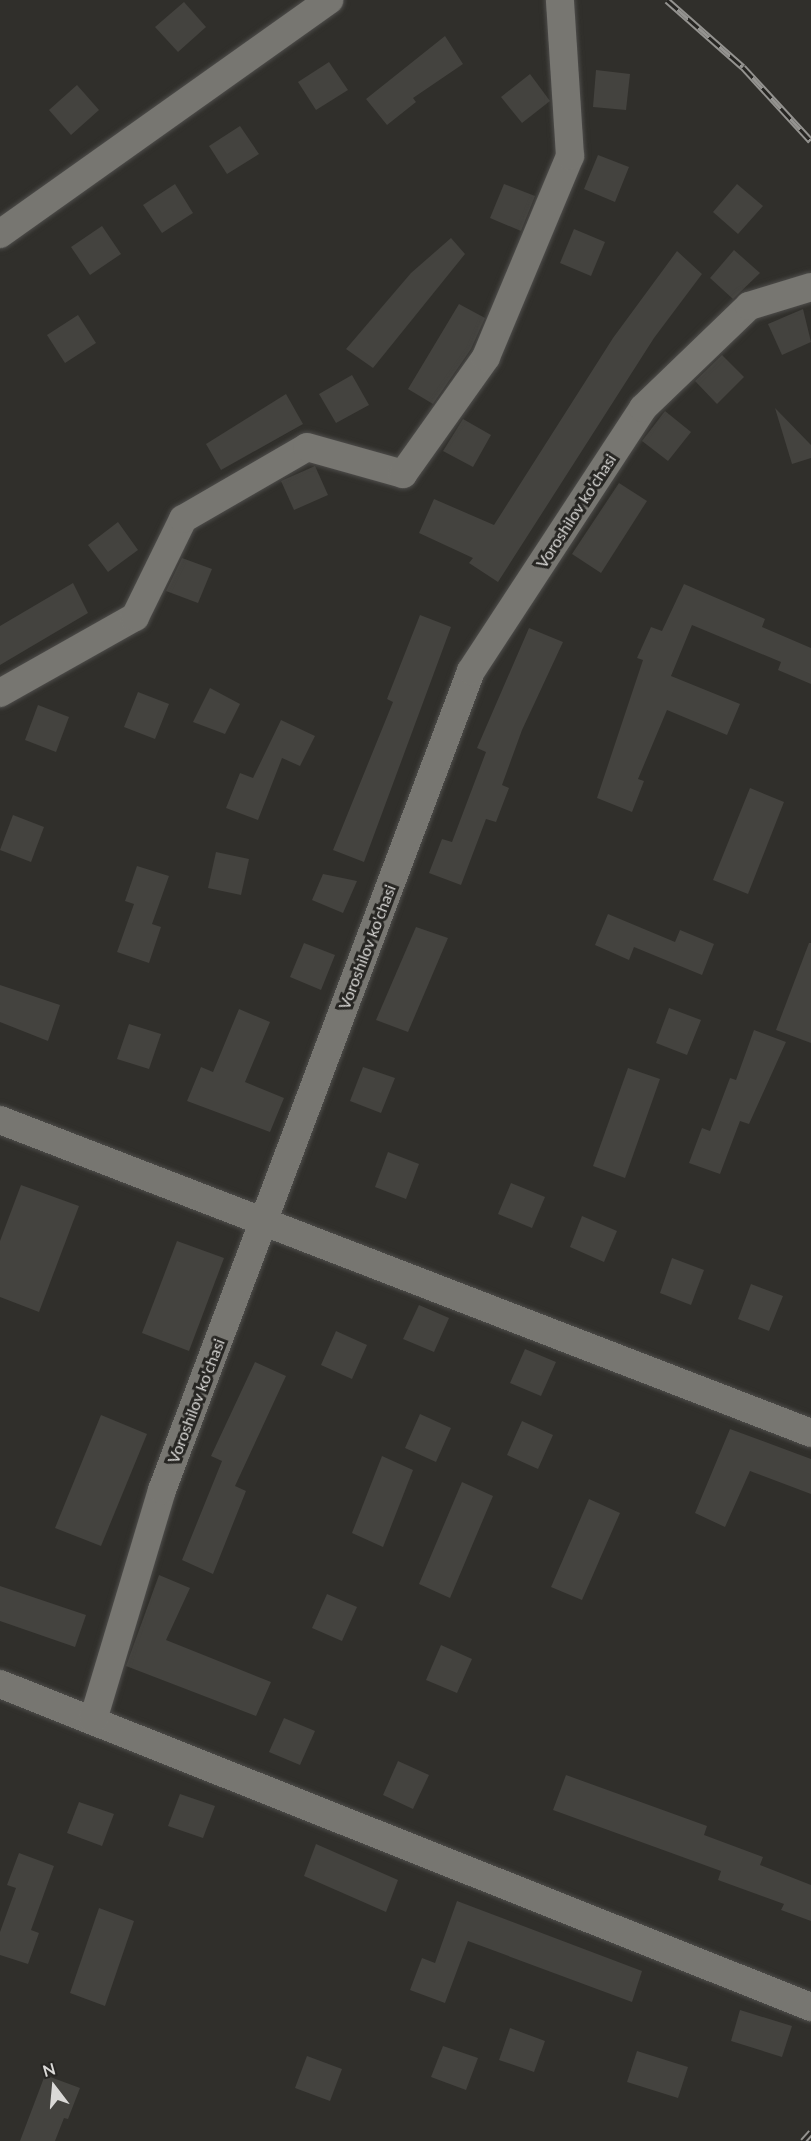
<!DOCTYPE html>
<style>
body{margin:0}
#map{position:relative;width:811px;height:2141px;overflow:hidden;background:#302f2b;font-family:Lato,sans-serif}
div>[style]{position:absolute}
.building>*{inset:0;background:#44433f}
.roads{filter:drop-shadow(0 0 2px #4e4d4b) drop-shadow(0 0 2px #4e4d4b)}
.minor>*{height:28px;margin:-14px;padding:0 14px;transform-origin:14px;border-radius:14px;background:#777671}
.rail>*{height:7px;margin-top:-3.5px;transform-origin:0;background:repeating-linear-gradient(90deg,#262522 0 14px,#949390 0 28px);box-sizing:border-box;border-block:2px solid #949390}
span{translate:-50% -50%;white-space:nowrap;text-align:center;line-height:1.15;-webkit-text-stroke:6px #262522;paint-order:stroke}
.street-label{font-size:16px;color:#dad9d7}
.north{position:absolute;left:24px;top:2057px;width:60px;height:60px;-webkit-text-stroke:4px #262522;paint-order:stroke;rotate:344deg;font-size:16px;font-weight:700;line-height:24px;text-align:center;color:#dad9d7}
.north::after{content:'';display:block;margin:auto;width:21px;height:27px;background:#dad9d7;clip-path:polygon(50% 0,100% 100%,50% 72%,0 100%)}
</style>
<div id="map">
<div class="building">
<i style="clip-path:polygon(184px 2px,206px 27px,178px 52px,155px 27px)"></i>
<i style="clip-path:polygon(445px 36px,463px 64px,413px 98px,416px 102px,387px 125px,366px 99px)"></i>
<i style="clip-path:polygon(329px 62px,348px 90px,316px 110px,298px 82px)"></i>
<i style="clip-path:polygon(596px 70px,630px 74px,626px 110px,593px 107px)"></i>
<i style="clip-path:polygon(530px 74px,550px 101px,522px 123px,501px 97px)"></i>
<i style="clip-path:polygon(77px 85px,99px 110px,71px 135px,49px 110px)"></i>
<i style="clip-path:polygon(240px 126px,259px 154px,227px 174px,209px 146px)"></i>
<i style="clip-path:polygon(598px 155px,629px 167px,615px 202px,584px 189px)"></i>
<i style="clip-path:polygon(175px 184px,193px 213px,162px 233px,143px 205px)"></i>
<i style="clip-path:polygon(504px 184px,535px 196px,521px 231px,490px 218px)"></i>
<i style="clip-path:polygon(737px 184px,763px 206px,738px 234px,713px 212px)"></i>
<i style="clip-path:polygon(102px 226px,121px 254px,90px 275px,71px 247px)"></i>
<i style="clip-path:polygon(574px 229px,605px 242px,591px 276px,560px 263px)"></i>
<i style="clip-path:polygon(451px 238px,465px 254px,373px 368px,346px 349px,411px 273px)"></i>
<i style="clip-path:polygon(734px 250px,760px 273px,733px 299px,710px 278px)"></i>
<i style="clip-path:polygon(677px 251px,702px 274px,654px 338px,498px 582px,469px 563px,473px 558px,419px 533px,434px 499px,494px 525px,613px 338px)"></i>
<i style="clip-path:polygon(459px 304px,485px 318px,471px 349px,433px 404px,408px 389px)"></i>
<i style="clip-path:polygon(803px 309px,811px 342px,782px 355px,768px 324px)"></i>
<i style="clip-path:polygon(78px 315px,96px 343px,65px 363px,47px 335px)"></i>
<i style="clip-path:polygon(722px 355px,744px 377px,717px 404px,695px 381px)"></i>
<i style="clip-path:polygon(352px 375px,369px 405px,336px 423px,319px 394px)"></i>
<i style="clip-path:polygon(286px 394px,303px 424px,221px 470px,206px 444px)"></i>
<i style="clip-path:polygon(775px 408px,811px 445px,811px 458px,792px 464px)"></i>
<i style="clip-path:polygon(665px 411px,691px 432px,668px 461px,642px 441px)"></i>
<i style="clip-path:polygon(463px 419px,491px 435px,473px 467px,443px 451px)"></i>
<i style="clip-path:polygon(315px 466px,328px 495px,294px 510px,281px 481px)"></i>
<i style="clip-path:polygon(619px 483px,647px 501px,601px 573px,572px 554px)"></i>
<i style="clip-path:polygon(118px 522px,138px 550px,108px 572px,88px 545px)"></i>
<i style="clip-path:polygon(182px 558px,212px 569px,198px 603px,166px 591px)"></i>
<i style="clip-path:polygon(73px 583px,88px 613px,0 665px,0 626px)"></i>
<i style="clip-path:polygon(684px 584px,765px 619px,762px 627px,811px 648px,811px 684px,778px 670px,781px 662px,692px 625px,671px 676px,740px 704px,727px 735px,667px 710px,638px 779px,644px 781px,632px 812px,597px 798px,643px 660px,637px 658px,651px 627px,662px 631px)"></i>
<i style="clip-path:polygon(420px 615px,451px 627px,364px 862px,333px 850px,393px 702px,387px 699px)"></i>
<i style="clip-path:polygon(529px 628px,563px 642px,522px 730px,502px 785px,509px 788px,496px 822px,486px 819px,461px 885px,429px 873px,442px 839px,452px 842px,486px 752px,477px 748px)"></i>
<i style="clip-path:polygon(210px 688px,240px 704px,225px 734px,193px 722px)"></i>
<i style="clip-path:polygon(138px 692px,169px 704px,155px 739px,124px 727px)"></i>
<i style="clip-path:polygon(38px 705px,69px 717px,56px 752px,25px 740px)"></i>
<i style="clip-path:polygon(281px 720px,315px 736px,300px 766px,282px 758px,258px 820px,226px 808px,240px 773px,253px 778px)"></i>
<i style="clip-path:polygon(750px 788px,784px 802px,748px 894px,713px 880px)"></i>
<i style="clip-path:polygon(13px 815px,44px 827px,31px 862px,0 850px)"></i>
<i style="clip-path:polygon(216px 852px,249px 859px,241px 895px,208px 888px)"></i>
<i style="clip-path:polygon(137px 866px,169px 876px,152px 924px,161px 927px,149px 963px,117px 952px,134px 904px,125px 901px)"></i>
<i style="clip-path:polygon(323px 874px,357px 881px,343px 913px,312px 900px)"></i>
<i style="clip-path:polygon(608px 914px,675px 942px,680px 930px,714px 944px,702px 975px,634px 947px,629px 960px,595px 945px)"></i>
<i style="clip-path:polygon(416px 927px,448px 938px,408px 1032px,376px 1020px)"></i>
<i style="clip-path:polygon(304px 943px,335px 955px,321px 990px,290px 977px)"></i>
<i style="clip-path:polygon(809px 943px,811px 943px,811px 1043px,776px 1030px)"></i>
<i style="clip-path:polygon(0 985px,60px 1005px,48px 1041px,0 1022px)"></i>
<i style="clip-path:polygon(669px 1008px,701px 1020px,687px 1055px,656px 1043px)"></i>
<i style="clip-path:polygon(239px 1009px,270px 1022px,245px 1082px,284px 1098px,270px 1132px,187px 1101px,201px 1067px,213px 1072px)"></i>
<i style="clip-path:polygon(129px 1024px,161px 1034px,149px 1069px,117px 1059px)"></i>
<i style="clip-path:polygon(754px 1030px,786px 1042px,749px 1124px,740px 1121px,720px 1174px,689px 1163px,702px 1128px,710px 1131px,730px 1078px,736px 1080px)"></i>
<i style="clip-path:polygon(363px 1067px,395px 1078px,381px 1113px,350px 1101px)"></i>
<i style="clip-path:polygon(628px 1068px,660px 1079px,625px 1178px,593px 1166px)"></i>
<i style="clip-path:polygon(388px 1152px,419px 1164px,406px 1199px,375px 1187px)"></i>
<i style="clip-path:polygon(511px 1183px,545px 1197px,532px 1228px,498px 1214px)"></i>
<i style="clip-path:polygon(21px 1185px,79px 1206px,39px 1312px,0 1297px,0 1241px)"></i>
<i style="clip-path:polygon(582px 1216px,617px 1231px,604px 1262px,570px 1247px)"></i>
<i style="clip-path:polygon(177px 1241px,224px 1258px,189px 1351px,142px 1333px)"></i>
<i style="clip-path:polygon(672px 1258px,704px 1270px,691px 1305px,660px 1293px)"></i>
<i style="clip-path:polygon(751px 1284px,783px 1296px,769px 1331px,738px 1319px)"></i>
<i style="clip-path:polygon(419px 1305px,449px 1318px,434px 1352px,403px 1339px)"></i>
<i style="clip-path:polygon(336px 1331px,367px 1345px,352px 1379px,321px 1365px)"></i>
<i style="clip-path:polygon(525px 1349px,556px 1362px,541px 1396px,510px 1383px)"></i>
<i style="clip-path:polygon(255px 1362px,286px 1376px,235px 1486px,246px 1491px,213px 1574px,182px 1560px,222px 1461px,211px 1456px)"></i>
<i style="clip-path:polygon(420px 1414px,451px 1428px,436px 1462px,405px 1448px)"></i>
<i style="clip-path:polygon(101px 1415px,147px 1434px,101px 1546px,55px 1528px)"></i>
<i style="clip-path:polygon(522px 1421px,553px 1435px,538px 1469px,507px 1455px)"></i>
<i style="clip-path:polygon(730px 1429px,811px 1459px,811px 1494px,750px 1471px,725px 1527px,695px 1513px)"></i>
<i style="clip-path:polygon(382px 1456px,413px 1470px,383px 1547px,352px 1533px)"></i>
<i style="clip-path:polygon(462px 1482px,493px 1496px,450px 1598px,419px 1584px)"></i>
<i style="clip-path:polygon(589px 1499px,620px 1513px,582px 1600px,551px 1587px)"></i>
<i style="clip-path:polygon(159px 1575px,190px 1588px,166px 1640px,271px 1682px,256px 1716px,126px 1666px)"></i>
<i style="clip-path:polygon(0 1586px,86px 1615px,75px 1647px,0 1621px)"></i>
<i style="clip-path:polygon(327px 1594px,357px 1607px,342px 1641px,312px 1628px)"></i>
<i style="clip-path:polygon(441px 1645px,472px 1659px,457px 1693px,426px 1680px)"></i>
<i style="clip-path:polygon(284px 1718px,315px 1731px,300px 1765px,269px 1752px)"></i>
<i style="clip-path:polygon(398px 1761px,429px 1775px,413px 1809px,383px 1795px)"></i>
<i style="clip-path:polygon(566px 1775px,707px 1826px,704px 1835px,763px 1857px,760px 1865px,811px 1885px,811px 1921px,781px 1910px,784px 1904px,718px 1880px,721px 1871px,553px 1810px)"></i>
<i style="clip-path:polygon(180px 1794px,215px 1806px,203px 1838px,168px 1826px)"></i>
<i style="clip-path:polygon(79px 1802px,114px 1814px,102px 1846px,67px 1833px)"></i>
<i style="clip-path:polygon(316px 1844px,398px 1880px,386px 1912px,304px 1876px)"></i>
<i style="clip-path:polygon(19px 1853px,54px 1866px,31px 1930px,39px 1933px,28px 1964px,0 1955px,0 1932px,16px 1888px,7px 1885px)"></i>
<i style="clip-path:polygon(457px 1901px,642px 1971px,632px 2002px,468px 1941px,445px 2003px,410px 1990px,422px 1958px,435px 1963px)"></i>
<i style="clip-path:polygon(99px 1908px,134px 1921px,105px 2006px,70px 1993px)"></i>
<i style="clip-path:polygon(740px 2010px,792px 2026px,782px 2057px,731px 2041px)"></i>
<i style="clip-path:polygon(510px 2028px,545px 2041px,534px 2072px,499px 2060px)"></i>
<i style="clip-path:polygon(443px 2046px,478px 2058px,466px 2090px,431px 2077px)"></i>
<i style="clip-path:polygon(637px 2051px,688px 2067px,678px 2098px,627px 2082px)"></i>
<i style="clip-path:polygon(307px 2056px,342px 2069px,330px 2101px,295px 2088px)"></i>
<i style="clip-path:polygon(45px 2075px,80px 2088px,68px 2119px,64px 2118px,55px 2141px,20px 2141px)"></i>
</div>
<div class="roads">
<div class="minor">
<i style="left:0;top:234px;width:404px;rotate:-35.4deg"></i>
<i style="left:0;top:693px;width:155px;rotate:-29.4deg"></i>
<i style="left:135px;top:617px;width:109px;rotate:-63.9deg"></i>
<i style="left:183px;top:519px;width:143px;rotate:-30.1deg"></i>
<i style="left:307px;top:447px;width:100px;rotate:15.7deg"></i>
<i style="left:403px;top:474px;width:143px;rotate:-54.6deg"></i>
<i style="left:486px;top:357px;width:218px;rotate:-67.3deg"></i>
<i style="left:570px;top:156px;width:156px;rotate:-93.7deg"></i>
<i style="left:0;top:1120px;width:869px;rotate:21.1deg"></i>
<i style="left:0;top:1684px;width:873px;rotate:21.72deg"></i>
<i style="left:93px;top:1720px;width:240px;rotate:-73.3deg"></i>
<i style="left:162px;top:1490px;width:875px;rotate:-69.33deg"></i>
<i style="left:471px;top:671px;width:314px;rotate:-56.8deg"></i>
<i style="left:643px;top:408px;width:147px;rotate:-43.9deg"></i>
<i style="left:749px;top:306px;width:65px;rotate:-17deg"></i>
</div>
</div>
<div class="rail">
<i style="left:667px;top:0;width:101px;rotate:41.4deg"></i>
<i style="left:743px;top:67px;width:100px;rotate:47.4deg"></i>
<i style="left:803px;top:2141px;width:12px;rotate:-48deg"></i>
</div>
<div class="street-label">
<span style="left:576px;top:511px;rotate:-57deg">Voroshilov ko'chasi</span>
<span style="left:367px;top:947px;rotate:-69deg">Voroshilov ko'chasi</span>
<span style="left:196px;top:1401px;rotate:-69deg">Voroshilov ko'chasi</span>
</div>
<div class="north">N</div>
</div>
